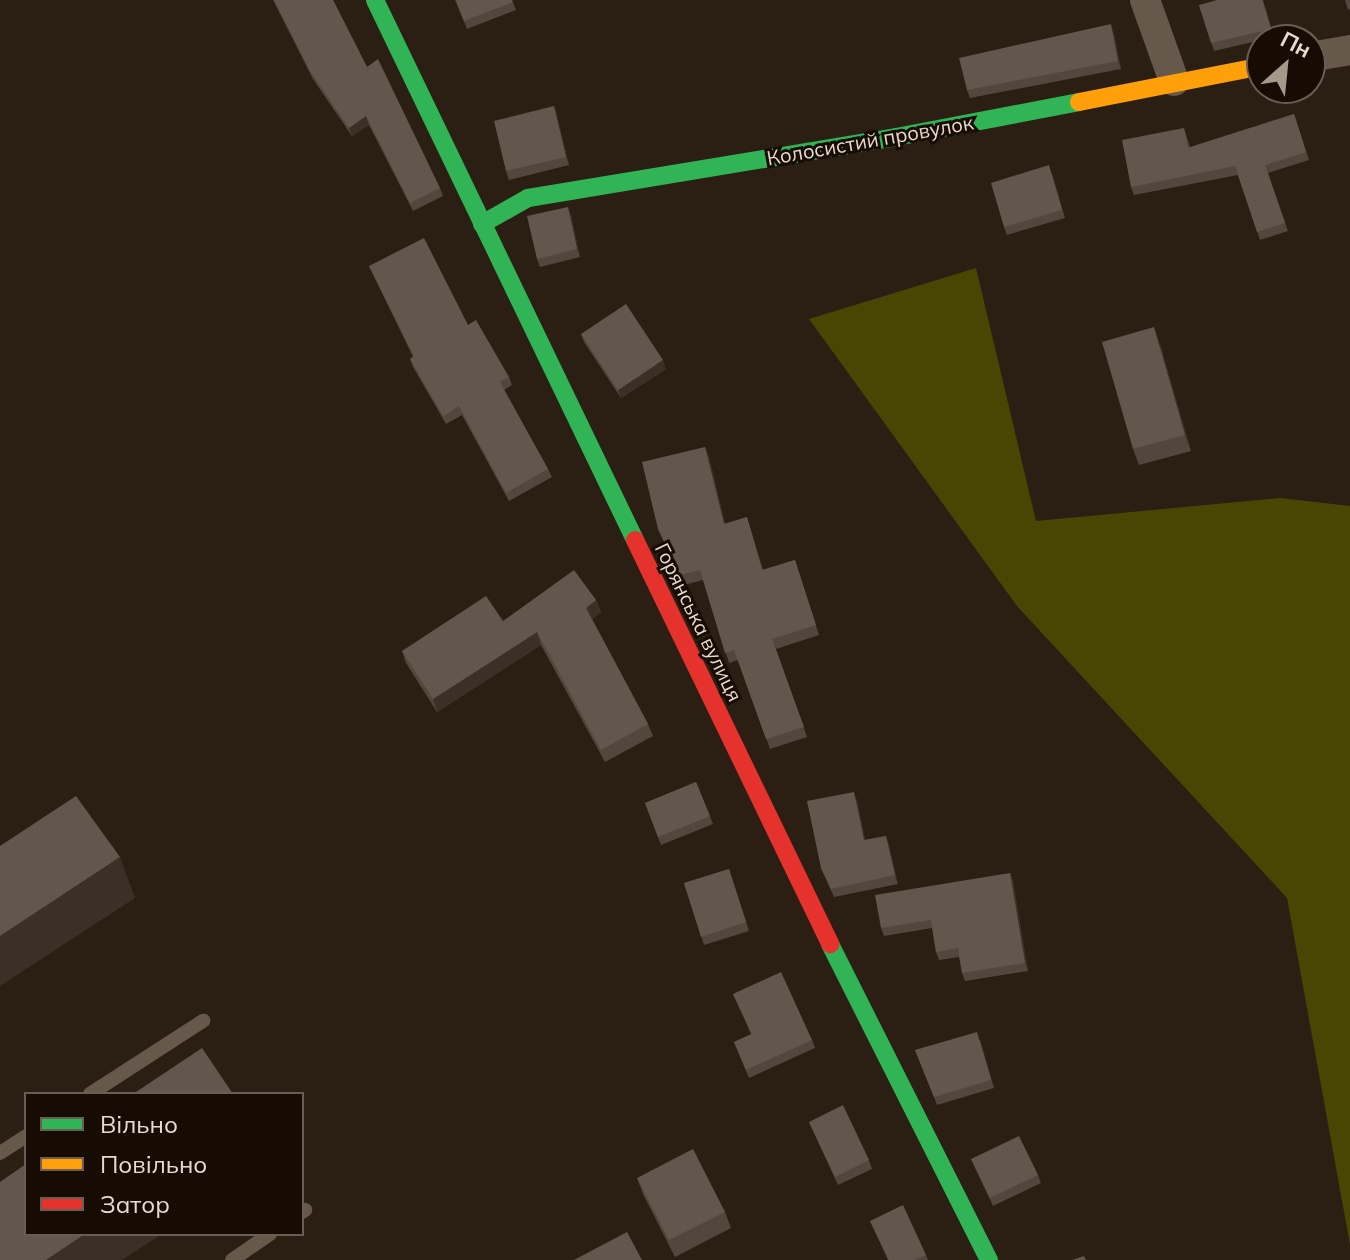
<!DOCTYPE html>
<meta charset="utf-8">
<style>
body{margin:0}
#map{position:relative;width:1350px;height:1260px;overflow:hidden;background:#2b1f13;font-family:Mulish,sans-serif}
div>[style]{position:absolute}
.green>*{inset:0;background:#484603}
.lane>*{height:14px;margin:-7px;padding:0 7px;transform-origin:7px;border-radius:7px;background:#66584b}
.street>*{height:30px;margin:-15px;padding:0 15px;transform-origin:15px;border-radius:15px;background:#66584b}
.fast>*{height:18px;margin:-9px;padding:0 9px;transform-origin:9px;border-radius:9px;background:#30b455}
.slow>*{height:18px;margin:-9px;padding:0 9px;transform-origin:9px;border-radius:9px;background:#ff9f0a}
.jam>*{height:18px;margin:-9px;padding:0 9px;transform-origin:9px;border-radius:9px;background:#e5322d}
.wall>*{inset:0;background:#51473d}
.shaded-wall>*{inset:0;background:#3b3026}
.building>*{inset:0;background:#62574c}
span{translate:-50% -50%;white-space:nowrap;text-align:center;line-height:1.15;-webkit-text-stroke:6px #160c04;paint-order:stroke}
.street-label{font-size:20px;color:#e8dacd}
.legend{position:absolute;left:24px;top:1092px;width:280px;height:144px;box-sizing:border-box;background:#160c04;border:2px solid #6a5e54;margin:0;padding:10px 14px;list-style:none;font-size:24px;color:#e8dacd}
.legend li{display:flex;align-items:center;gap:16px;height:40px}
.legend b{width:40px;border:2px solid #6a5e54}
.north{position:absolute;left:1246px;top:24px;width:80px;height:80px;box-sizing:border-box;background:#160c04;border:2px solid #6a5e54;border-radius:50%;rotate:27deg;font-size:22px;font-weight:700;line-height:32px;text-align:center;color:#e8dacd}
.north::after{content:'';display:block;margin:auto;width:28px;height:36px;background:#a6998c;clip-path:polygon(50% 0,100% 100%,50% 72%,0 100%)}
</style>
<div id="map">
<div class="green">
<i style="clip-path:polygon(976px 268px,1036px 521px,1280px 498px,1350px 506px,1350px 1245px,1287px 898px,1017px 606px,809px 319px)"></i>
</div>
<div class="lane">
<i style="left:90px;top:1094px;width:135px;rotate:-32.9deg"></i>
<i style="left:0;top:1153px;width:31px;rotate:-33deg"></i>
<i style="left:302px;top:1212px;width:4px;rotate:-34deg"></i>
<i style="left:232px;top:1260px;width:46px;rotate:-34.4deg"></i>
</div>
<div class="street">
<i style="left:1145px;top:0;width:86px;rotate:70.3deg"></i>
<i style="left:1310px;top:57px;width:41px;rotate:-9.9deg"></i>
</div>
<div class="fast">
<i style="left:375px;top:0;width:599px;rotate:64.29deg"></i>
<i style="left:482px;top:224px;width:53px;rotate:-29.5deg"></i>
<i style="left:528px;top:198px;width:373px;rotate:-9.4deg"></i>
<i style="left:896px;top:137px;width:186px;rotate:-10.8deg"></i>
<i style="left:830px;top:944px;width:354px;rotate:63.3deg"></i>
</div>
<div class="slow">
<i style="left:1079px;top:102px;width:187px;rotate:-11.1deg"></i>
</div>
<div class="jam">
<i style="left:635px;top:540px;width:449px;rotate:64.2deg"></i>
</div>
<div class="wall">
<i style="clip-path:polygon(273px 0,333px 0,367px 67px,440px 188px,443px 196px,413px 211px,369px 125px,352px 136px,313px 79px)"></i>
<i style="clip-path:polygon(455px 0,512px 0,516px 10px,467px 29px)"></i>
<i style="clip-path:polygon(1263px 0,1274px 37px,1214px 51px,1199px 5px)"></i>
<i style="clip-path:polygon(1345px 0,1350px 0,1350px 9px,1348px 10px)"></i>
<i style="clip-path:polygon(1114px 33px,1121px 69px,970px 98px,967px 90px)"></i>
<i style="clip-path:polygon(554px 106px,569px 165px,509px 180px,506px 171px)"></i>
<i style="clip-path:polygon(1294px 114px,1309px 160px,1268px 173px,1288px 231px,1260px 240px,1238px 175px,1134px 195px,1131px 187px,1184px 128px,1190px 147px)"></i>
<i style="clip-path:polygon(1052px 174px,1065px 218px,1007px 235px,1004px 227px)"></i>
<i style="clip-path:polygon(571px 215px,580px 257px,540px 267px,537px 259px)"></i>
<i style="clip-path:polygon(369px 266px,468px 325px,509px 377px,512px 385px,504px 390px,548px 469px,552px 477px,509px 501px,462px 415px,446px 424px,413px 367px,410px 359px,413px 357px)"></i>
<i style="clip-path:polygon(581px 334px,666px 369px,621px 398px,584px 342px)"></i>
<i style="clip-path:polygon(1160px 344px,1191px 451px,1139px 465px,1133px 449px)"></i>
<i style="clip-path:polygon(705px 447px,709px 457px,725px 524px,747px 517px,763px 570px,795px 560px,819px 635px,776px 649px,807px 737px,770px 749px,738px 660px,729px 663px,703px 580px,684px 585px,658px 529px)"></i>
<i style="clip-path:polygon(596px 600px,601px 612px,592px 619px,648px 724px,653px 736px,605px 762px,541px 645px,437px 712px,406px 663px,402px 651px,503px 621px)"></i>
<i style="clip-path:polygon(696px 782px,713px 824px,661px 845px,645px 803px)"></i>
<i style="clip-path:polygon(857px 800px,865px 840px,886px 836px,898px 884px,834px 897px,821px 868px)"></i>
<i style="clip-path:polygon(729px 869px,749px 931px,704px 945px,684px 883px)"></i>
<i style="clip-path:polygon(1010px 873px,1013px 881px,1028px 971px,965px 981px,962px 973px,959px 957px,939px 960px,936px 952px,932px 928px,884px 936px,881px 928px)"></i>
<i style="clip-path:polygon(733px 994px,812px 1040px,815px 1048px,749px 1078px,734px 1042px,751px 1034px)"></i>
<i style="clip-path:polygon(980px 1040px,994px 1088px,937px 1105px,915px 1050px)"></i>
<i style="clip-path:polygon(809px 1122px,869px 1160px,872px 1169px,838px 1185px)"></i>
<i style="clip-path:polygon(971px 1159px,1038px 1175px,1041px 1183px,993px 1206px)"></i>
<i style="clip-path:polygon(637px 1178px,725px 1212px,731px 1228px,675px 1257px,643px 1194px)"></i>
<i style="clip-path:polygon(870px 1221px,926px 1255px,928px 1260px,888px 1260px)"></i>
</div>
<div class="shaded-wall">
<i style="clip-path:polygon(1111px 24px,1114px 33px,1121px 69px,1118px 61px)"></i>
<i style="clip-path:polygon(554px 106px,557px 115px,569px 165px,566px 157px)"></i>
<i style="clip-path:polygon(366px 116px,369px 125px,352px 136px,349px 128px)"></i>
<i style="clip-path:polygon(568px 207px,571px 215px,580px 257px,577px 249px)"></i>
<i style="clip-path:polygon(1154px 327px,1160px 344px,1191px 451px,1185px 435px)"></i>
<i style="clip-path:polygon(663px 360px,666px 369px,621px 398px,618px 390px)"></i>
<i style="clip-path:polygon(705px 447px,709px 457px,727px 534px,724px 524px)"></i>
<i style="clip-path:polygon(596px 600px,601px 612px,590px 621px,586px 608px)"></i>
<i style="clip-path:polygon(537px 632px,541px 645px,437px 712px,433px 699px)"></i>
<i style="clip-path:polygon(854px 792px,857px 800px,867px 848px,864px 840px)"></i>
<i style="clip-path:polygon(886px 836px,889px 844px,898px 884px,895px 875px)"></i>
<i style="clip-path:polygon(120px 857px,135px 898px,0 986px,0 936px)"></i>
<i style="clip-path:polygon(1010px 873px,1013px 881px,1028px 971px,1025px 963px)"></i>
<i style="clip-path:polygon(85px 1234px,162px 1234px,122px 1260px,46px 1260px)"></i>
</div>
<div class="building">
<i style="clip-path:polygon(274px 0,333px 0,367px 67px,378px 59px,440px 188px,410px 203px,366px 116px,349px 128px,310px 71px)"></i>
<i style="clip-path:polygon(456px 0,512px 0,513px 2px,464px 21px)"></i>
<i style="clip-path:polygon(1217px 0,1262px 0,1271px 29px,1211px 43px,1199px 5px)"></i>
<i style="clip-path:polygon(1111px 24px,1118px 61px,967px 90px,959px 58px)"></i>
<i style="clip-path:polygon(554px 106px,566px 157px,506px 171px,494px 121px)"></i>
<i style="clip-path:polygon(1294px 114px,1306px 152px,1265px 165px,1285px 223px,1257px 232px,1235px 166px,1131px 187px,1122px 140px,1184px 128px,1188px 148px)"></i>
<i style="clip-path:polygon(1049px 165px,1062px 210px,1004px 227px,991px 183px)"></i>
<i style="clip-path:polygon(568px 207px,577px 249px,537px 259px,527px 216px)"></i>
<i style="clip-path:polygon(424px 238px,468px 325px,476px 320px,509px 377px,500px 382px,548px 469px,506px 493px,459px 406px,443px 416px,410px 359px,414px 356px,369px 266px)"></i>
<i style="clip-path:polygon(626px 304px,663px 360px,618px 390px,581px 334px)"></i>
<i style="clip-path:polygon(1154px 327px,1185px 435px,1133px 449px,1102px 342px)"></i>
<i style="clip-path:polygon(705px 447px,724px 524px,747px 517px,762px 570px,795px 560px,816px 625px,772px 639px,804px 727px,766px 739px,734px 650px,725px 653px,700px 570px,680px 575px,658px 529px,642px 462px)"></i>
<i style="clip-path:polygon(574px 570px,596px 600px,586px 608px,648px 724px,601px 750px,537px 632px,433px 699px,402px 651px,486px 596px,503px 621px)"></i>
<i style="clip-path:polygon(696px 782px,710px 816px,658px 837px,645px 803px)"></i>
<i style="clip-path:polygon(854px 792px,864px 840px,886px 836px,895px 875px,831px 889px,821px 868px,807px 801px)"></i>
<i style="clip-path:polygon(76px 796px,120px 857px,0 936px,0 846px)"></i>
<i style="clip-path:polygon(729px 869px,746px 922px,701px 937px,684px 883px)"></i>
<i style="clip-path:polygon(1010px 873px,1025px 963px,962px 973px,958px 948px,936px 952px,931px 920px,881px 928px,875px 895px)"></i>
<i style="clip-path:polygon(781px 972px,812px 1040px,746px 1070px,734px 1042px,752px 1034px,733px 994px)"></i>
<i style="clip-path:polygon(977px 1032px,991px 1080px,934px 1097px,915px 1050px)"></i>
<i style="clip-path:polygon(202px 1048px,233px 1094px,133px 1094px)"></i>
<i style="clip-path:polygon(843px 1105px,869px 1160px,835px 1177px,809px 1122px)"></i>
<i style="clip-path:polygon(1019px 1136px,1038px 1175px,990px 1198px,971px 1159px)"></i>
<i style="clip-path:polygon(693px 1149px,725px 1212px,669px 1240px,637px 1178px)"></i>
<i style="clip-path:polygon(26px 1164px,26px 1234px,85px 1234px,46px 1260px,0 1260px,0 1182px)"></i>
<i style="clip-path:polygon(903px 1205px,926px 1255px,914px 1260px,889px 1260px,870px 1221px)"></i>
<i style="clip-path:polygon(627px 1232px,642px 1260px,574px 1260px)"></i>
<i style="clip-path:polygon(1084px 1256px,1086px 1260px,1072px 1260px)"></i>
</div>
<div class="street-label">
<span style="left:870px;top:140px;rotate:-10deg">Колосистий провулок</span>
<span style="left:699px;top:622px;rotate:64deg">Горянська вулиця</span>
</div>
<ul class="legend">
<li><b style="height:10px;background:#30b455"></b>Вільно</li>
<li><b style="height:10px;background:#ff9f0a"></b>Повільно</li>
<li><b style="height:10px;background:#e5322d"></b>Затор</li>
</ul>
<div class="north">Пн</div>
</div>
